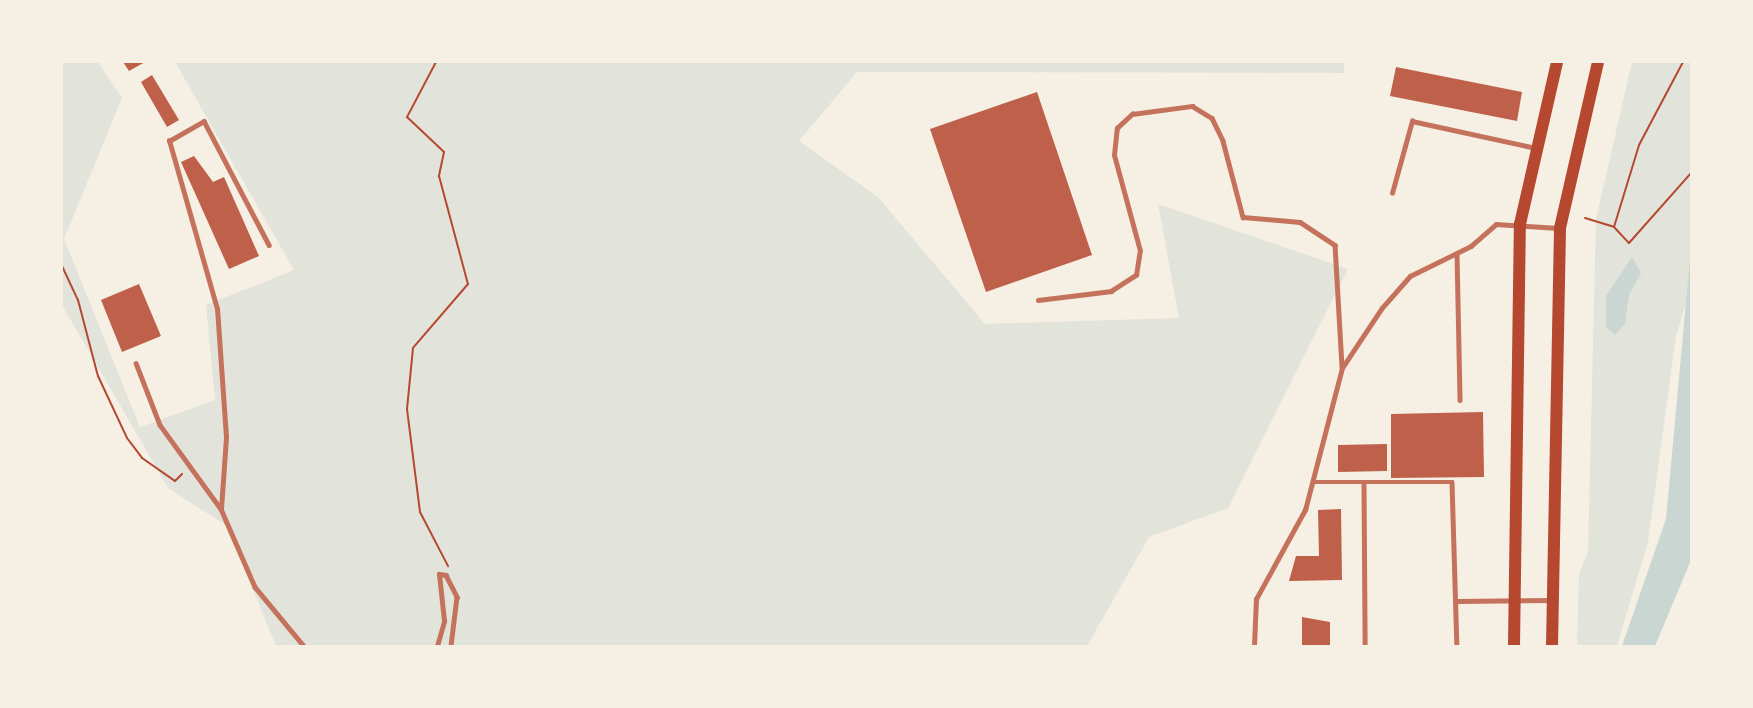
<!DOCTYPE html>
<style>
body{margin:0}
#map{position:relative;width:1753px;height:708px;overflow:hidden;background:#f6efe4;font-family:Lato,sans-serif}
div>[style]{position:absolute}
.green>*{inset:0;background:#e2e4dc}
.water>*{inset:0;background:#c9d6d2}
.building>*{inset:0;background:#bf614a}
.path>*{height:2px;margin:-1px;padding:0 1px;transform-origin:1px;border-radius:1px;background:#b5482f}
.service>*{height:4.5px;margin:-2.25px;padding:0 2.25px;transform-origin:2.25px;border-radius:2.25px;background:#c5725c}
.secondary>*{height:12px;margin:-6px;padding:0 6px;transform-origin:6px;border-radius:6px;background:#b5482f}
span{translate:-50% -50%;white-space:nowrap;text-align:center;line-height:1.15;-webkit-text-stroke:6px #f6efe4;paint-order:stroke}
.frame{position:absolute;inset:0;border:63px solid #f6efe4;pointer-events:none}
</style>
<div id="map">
<div class="green">
<i style="clip-path:polygon(62px 62px,98px 62px,122px 98px,64px 239px,140px 427px,215px 400px,206px 305px,294px 270px,175px 62px,1344px 62px,1344px 73px,857px 72px,799px 141px,878px 197px,985px 324px,1179px 318px,1158px 204px,1348px 269px,1228px 508px,1149px 537px,1087px 646px,276px 646px,227px 526px,168px 488px,62px 305px)"></i>
<i style="clip-path:polygon(1632px 62px,1691px 62px,1691px 287px,1676px 336px,1648px 542px,1617px 646px,1577px 646px,1579px 574px,1588px 552px,1596px 219px)"></i>
</div>
<div class="water">
<i style="clip-path:polygon(1691px 248px,1691px 560px,1655px 646px,1622px 646px,1666px 519px)"></i>
<i style="clip-path:polygon(1632px 257px,1641px 273px,1629px 295px,1625px 324px,1615px 335px,1606px 328px,1606px 296px)"></i>
</div>
<div class="building">
<i style="clip-path:polygon(123px 62px,145px 62px,129px 71px)"></i>
<i style="clip-path:polygon(1396px 67px,1522px 92px,1517px 121px,1390px 96px)"></i>
<i style="clip-path:polygon(152px 75px,179px 120px,167px 127px,141px 82px)"></i>
<i style="clip-path:polygon(1037px 92px,1092px 255px,986px 292px,930px 129px)"></i>
<i style="clip-path:polygon(194px 156px,213px 182px,224px 177px,259px 256px,229px 269px,181px 162px)"></i>
<i style="clip-path:polygon(139px 284px,161px 336px,122px 352px,101px 300px)"></i>
<i style="clip-path:polygon(1483px 412px,1484px 477px,1391px 478px,1391px 414px)"></i>
<i style="clip-path:polygon(1387px 444px,1387px 471px,1338px 472px,1338px 445px)"></i>
<i style="clip-path:polygon(1341px 509px,1342px 580px,1289px 581px,1296px 556px,1319px 556px,1318px 510px)"></i>
<i style="clip-path:polygon(1302px 617px,1330px 622px,1330px 646px,1302px 646px)"></i>
</div>
<div class="path">
<i style="left:436px;top:62px;width:62px;rotate:117.8deg"></i>
<i style="left:407px;top:117px;width:51px;rotate:43.4deg"></i>
<i style="left:444px;top:152px;width:25px;rotate:102deg"></i>
<i style="left:439px;top:176px;width:112px;rotate:75deg"></i>
<i style="left:468px;top:284px;width:84px;rotate:130.7deg"></i>
<i style="left:413px;top:348px;width:61px;rotate:95.6deg"></i>
<i style="left:407px;top:409px;width:104px;rotate:82.8deg"></i>
<i style="left:420px;top:512px;width:61px;rotate:62.6deg"></i>
<i style="left:1585px;top:218px;width:30px;rotate:17deg"></i>
<i style="left:1614px;top:227px;width:22px;rotate:47deg"></i>
<i style="left:1629px;top:243px;width:95px;rotate:-48.4deg"></i>
<i style="left:1614px;top:227px;width:86px;rotate:-73deg"></i>
<i style="left:1639px;top:145px;width:94px;rotate:-62.1deg"></i>
<i style="left:62px;top:266px;width:38px;rotate:65deg"></i>
<i style="left:78px;top:300px;width:79px;rotate:75.3deg"></i>
<i style="left:98px;top:376px;width:68px;rotate:64.9deg"></i>
<i style="left:127px;top:438px;width:25px;rotate:53deg"></i>
<i style="left:142px;top:458px;width:40px;rotate:34.9deg"></i>
<i style="left:175px;top:481px;width:10px;rotate:-45deg"></i>
</div>
<div class="service">
<i style="left:1392px;top:193px;width:75px;rotate:-74.5deg"></i>
<i style="left:1412px;top:121px;width:127px;rotate:12.3deg"></i>
<i style="left:1457px;top:254px;width:146px;rotate:88.8deg"></i>
<i style="left:1038px;top:300px;width:74px;rotate:-7deg"></i>
<i style="left:1111px;top:291px;width:30px;rotate:-33deg"></i>
<i style="left:1136px;top:275px;width:24px;rotate:-81deg"></i>
<i style="left:1140px;top:251px;width:99px;rotate:-105.2deg"></i>
<i style="left:1114px;top:155px;width:27px;rotate:-84deg"></i>
<i style="left:1117px;top:128px;width:21px;rotate:-43deg"></i>
<i style="left:1132px;top:114px;width:61px;rotate:-7.6deg"></i>
<i style="left:1192px;top:106px;width:23px;rotate:31deg"></i>
<i style="left:1212px;top:118px;width:25px;rotate:64deg"></i>
<i style="left:1223px;top:141px;width:79px;rotate:75.3deg"></i>
<i style="left:1243px;top:217px;width:57px;rotate:5deg"></i>
<i style="left:1300px;top:222px;width:42px;rotate:33.3deg"></i>
<i style="left:1335px;top:245px;width:123px;rotate:86.7deg"></i>
<i style="left:136px;top:363px;width:66px;rotate:68.8deg"></i>
<i style="left:160px;top:425px;width:104px;rotate:54deg"></i>
<i style="left:221px;top:509px;width:85px;rotate:66.4deg"></i>
<i style="left:255px;top:587px;width:77px;rotate:50.3deg"></i>
<i style="left:1314px;top:482px;width:138px"></i>
<i style="left:1452px;top:482px;width:164px;rotate:88.3deg"></i>
<i style="left:1364px;top:483px;width:163px;rotate:89.6deg"></i>
<i style="left:221px;top:509px;width:72px;rotate:-86deg"></i>
<i style="left:226px;top:437px;width:128px;rotate:-94deg"></i>
<i style="left:217px;top:309px;width:175px;rotate:-105.9deg"></i>
<i style="left:169px;top:141px;width:40px;rotate:-29.7deg"></i>
<i style="left:204px;top:121px;width:140px;rotate:62.3deg"></i>
<i style="left:1456px;top:601px;width:96px;rotate:-0.6deg"></i>
<i style="left:437px;top:646px;width:26px;rotate:-74deg"></i>
<i style="left:444px;top:621px;width:47px;rotate:-96.1deg"></i>
<i style="left:439px;top:574px;width:7px;rotate:8deg"></i>
<i style="left:446px;top:575px;width:25px;rotate:63deg"></i>
<i style="left:457px;top:597px;width:49px;rotate:97deg"></i>
<i style="left:1254px;top:646px;width:47px;rotate:-87.6deg"></i>
<i style="left:1256px;top:599px;width:102px;rotate:-61.2deg"></i>
<i style="left:1305px;top:510px;width:147px;rotate:-75.4deg"></i>
<i style="left:1342px;top:368px;width:71px;rotate:-56.5deg"></i>
<i style="left:1381px;top:309px;width:44px;rotate:-48.7deg"></i>
<i style="left:1410px;top:276px;width:68px;rotate:-26.2deg"></i>
<i style="left:1471px;top:246px;width:33px;rotate:-41deg"></i>
<i style="left:1496px;top:224px;width:62px;rotate:3.7deg"></i>
</div>
<div class="secondary">
<i style="left:1514px;top:646px;width:422px;rotate:-89.2deg"></i>
<i style="left:1520px;top:224px;width:166px;rotate:-77.1deg"></i>
<i style="left:1552px;top:646px;width:418px;rotate:-88.9deg"></i>
<i style="left:1560px;top:228px;width:170px;rotate:-77.1deg"></i>
</div>
<div class="frame"></div>
</div>
